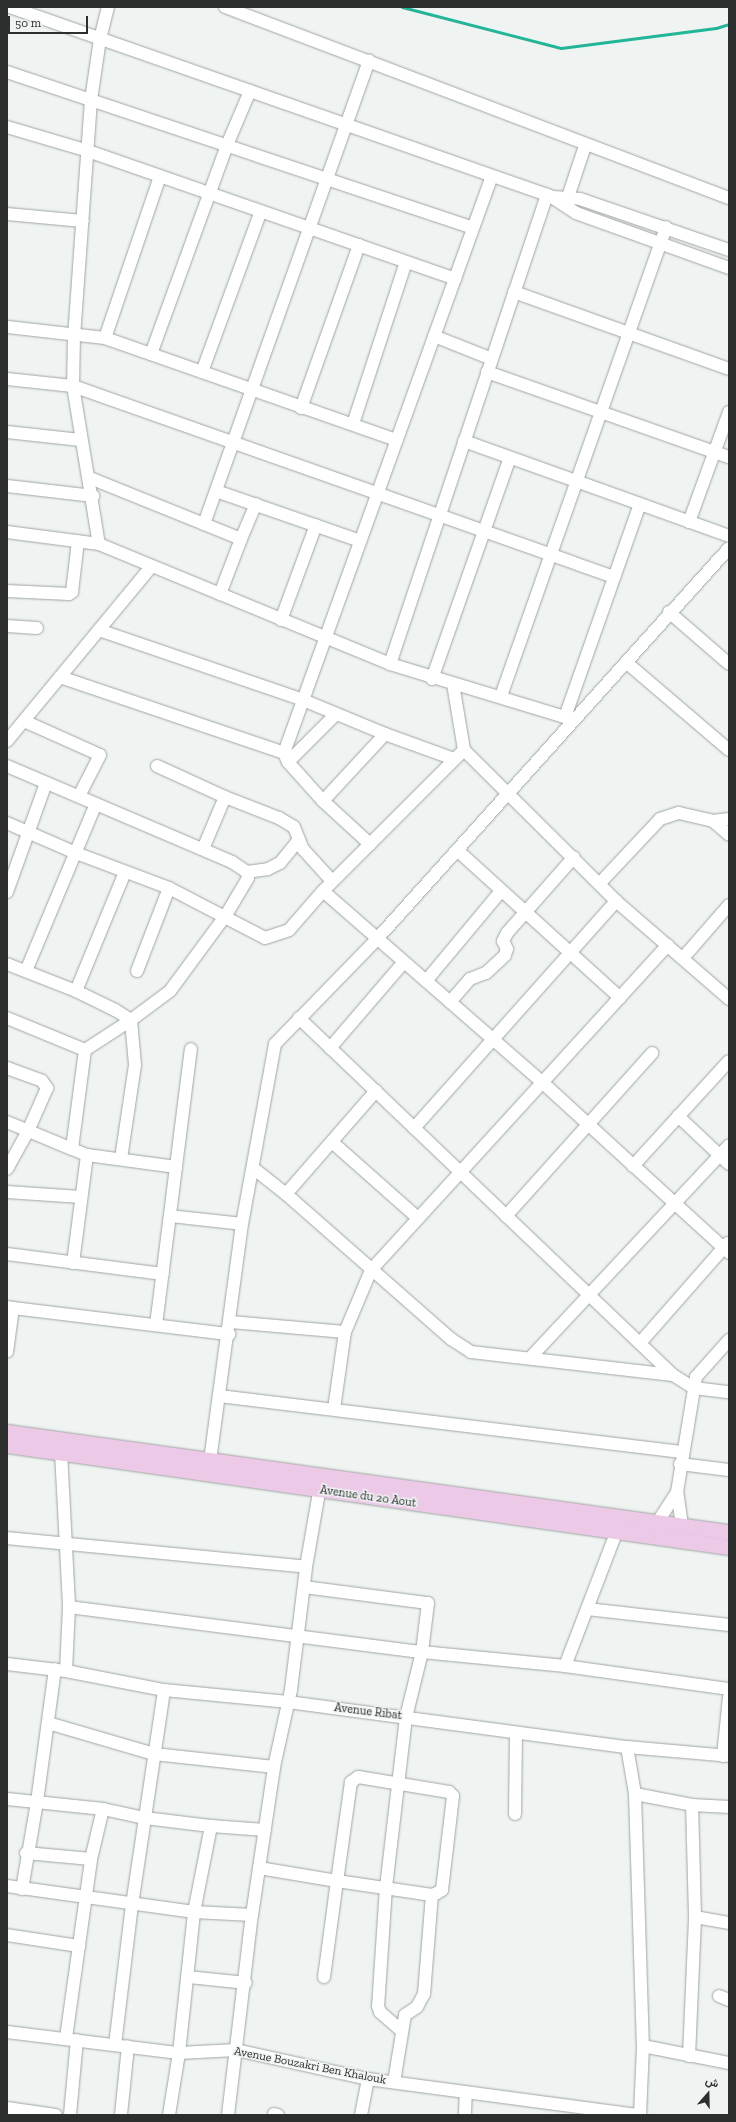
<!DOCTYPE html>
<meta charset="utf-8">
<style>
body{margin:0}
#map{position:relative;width:736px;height:2122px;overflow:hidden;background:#eff4f2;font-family:"Zilla Slab",Vazirmatn,serif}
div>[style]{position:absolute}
.stream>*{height:3px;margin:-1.5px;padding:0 1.5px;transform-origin:1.5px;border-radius:1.5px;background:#22b597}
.roads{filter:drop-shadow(0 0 1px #a0a4a3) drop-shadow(0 0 1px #a0a4a3)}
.minor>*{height:12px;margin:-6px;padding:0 6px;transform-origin:6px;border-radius:6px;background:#fff}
.major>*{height:15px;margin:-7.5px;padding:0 7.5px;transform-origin:7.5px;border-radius:7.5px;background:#ecc9e6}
span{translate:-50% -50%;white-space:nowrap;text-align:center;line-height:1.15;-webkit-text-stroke:3px #eff4f2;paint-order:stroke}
.street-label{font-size:12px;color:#2d2f2e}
.frame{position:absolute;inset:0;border:8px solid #2d2f2e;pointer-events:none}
.north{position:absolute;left:688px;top:2074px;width:40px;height:40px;-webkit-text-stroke:3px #eff4f2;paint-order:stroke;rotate:20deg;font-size:11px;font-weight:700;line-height:16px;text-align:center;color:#2d2f2e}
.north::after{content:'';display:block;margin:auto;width:14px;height:18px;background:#2d2f2e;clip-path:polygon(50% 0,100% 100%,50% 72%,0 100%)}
.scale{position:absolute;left:8px;top:16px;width:80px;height:18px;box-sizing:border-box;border:2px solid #2d2f2e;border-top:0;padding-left:5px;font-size:12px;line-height:14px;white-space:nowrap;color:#2d2f2e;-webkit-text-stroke:3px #eff4f2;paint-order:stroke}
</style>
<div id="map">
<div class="stream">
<i style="left:402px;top:7px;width:164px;rotate:14.5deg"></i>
<i style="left:561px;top:48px;width:156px;rotate:-7.4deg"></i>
<i style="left:716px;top:28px;width:14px;rotate:-17deg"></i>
</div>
<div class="roads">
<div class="minor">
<i style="left:10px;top:7px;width:572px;rotate:19.29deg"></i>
<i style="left:550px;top:196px;width:31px;rotate:33deg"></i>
<i style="left:576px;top:213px;width:163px;rotate:19.8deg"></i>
<i style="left:108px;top:7px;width:33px;rotate:104deg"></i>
<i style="left:100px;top:39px;width:62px;rotate:98.4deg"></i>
<i style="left:91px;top:100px;width:236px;rotate:94.1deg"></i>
<i style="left:74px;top:335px;width:51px;rotate:91.1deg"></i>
<i style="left:73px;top:386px;width:160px;rotate:80.7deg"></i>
<i style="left:99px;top:544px;width:315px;rotate:22.4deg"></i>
<i style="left:390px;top:664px;width:192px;rotate:16.9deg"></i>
<i style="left:225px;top:7px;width:539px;rotate:20.76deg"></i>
<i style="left:7px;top:72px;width:491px;rotate:18.5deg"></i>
<i style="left:7px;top:127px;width:84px;rotate:16.5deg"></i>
<i style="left:88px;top:151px;width:389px;rotate:19.2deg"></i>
<i style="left:553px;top:197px;width:27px;rotate:4deg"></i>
<i style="left:580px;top:199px;width:157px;rotate:18.9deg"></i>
<i style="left:566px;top:203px;width:60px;rotate:-71.6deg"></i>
<i style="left:7px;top:214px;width:76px;rotate:5.3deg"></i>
<i style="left:514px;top:292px;width:228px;rotate:19.7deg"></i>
<i style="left:7px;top:327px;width:99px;rotate:6.4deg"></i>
<i style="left:105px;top:338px;width:309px;rotate:19.3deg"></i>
<i style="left:434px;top:336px;width:62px;rotate:21.6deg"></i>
<i style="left:105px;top:338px;width:171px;rotate:-71.2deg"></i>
<i style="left:151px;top:354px;width:222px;rotate:-70deg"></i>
<i style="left:227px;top:145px;width:59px;rotate:-66.9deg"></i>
<i style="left:202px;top:372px;width:171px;rotate:-69.9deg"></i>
<i style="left:487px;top:372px;width:256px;rotate:19.4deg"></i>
<i style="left:7px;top:379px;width:66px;rotate:6.1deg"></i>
<i style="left:73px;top:386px;width:574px;rotate:19.45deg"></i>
<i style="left:301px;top:408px;width:173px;rotate:-70.4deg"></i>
<i style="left:353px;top:424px;width:170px;rotate:-71.9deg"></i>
<i style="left:7px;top:432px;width:74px;rotate:6.2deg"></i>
<i style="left:464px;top:441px;width:282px;rotate:19.7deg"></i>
<i style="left:90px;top:478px;width:163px;rotate:22deg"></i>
<i style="left:241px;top:539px;width:59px;rotate:110.9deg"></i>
<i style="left:7px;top:486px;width:87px;rotate:6.6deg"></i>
<i style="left:216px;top:491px;width:152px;rotate:19.1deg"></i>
<i style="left:689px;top:522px;width:117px;rotate:-70deg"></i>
<i style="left:204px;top:524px;width:492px;rotate:-70.4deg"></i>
<i style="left:7px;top:532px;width:93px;rotate:7.4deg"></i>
<i style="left:241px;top:539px;width:38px;rotate:-67deg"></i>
<i style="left:7px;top:591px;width:62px;rotate:2.8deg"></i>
<i style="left:69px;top:594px;width:4px;rotate:-34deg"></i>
<i style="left:72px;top:592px;width:51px;rotate:-83.3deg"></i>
<i style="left:669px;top:612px;width:79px;rotate:40.9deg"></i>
<i style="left:281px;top:620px;width:101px;rotate:-69.8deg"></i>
<i style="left:7px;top:626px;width:30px;rotate:4deg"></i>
<i style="left:99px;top:630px;width:216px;rotate:18.9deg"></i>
<i style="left:303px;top:700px;width:89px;rotate:22.5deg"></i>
<i style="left:385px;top:734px;width:73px;rotate:19.9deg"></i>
<i style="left:627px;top:663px;width:134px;rotate:40.5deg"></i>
<i style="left:390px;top:664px;width:495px;rotate:-71.5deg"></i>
<i style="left:60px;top:677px;width:237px;rotate:18.7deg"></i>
<i style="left:284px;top:753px;width:10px;rotate:66deg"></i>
<i style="left:288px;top:762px;width:52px;rotate:48.1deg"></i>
<i style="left:323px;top:801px;width:64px;rotate:42.5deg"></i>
<i style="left:432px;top:679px;width:234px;rotate:-70.6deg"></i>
<i style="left:453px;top:684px;width:67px;rotate:80.5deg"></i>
<i style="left:464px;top:750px;width:214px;rotate:44.8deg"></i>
<i style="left:616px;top:901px;width:150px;rotate:40.9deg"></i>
<i style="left:501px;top:696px;width:497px;rotate:-70.6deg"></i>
<i style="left:565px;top:717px;width:226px;rotate:-70.6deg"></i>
<i style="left:24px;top:721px;width:83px;rotate:24.1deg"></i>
<i style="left:100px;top:755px;width:46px;rotate:117.1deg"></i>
<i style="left:7px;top:741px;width:226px;rotate:-50.4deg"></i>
<i style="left:284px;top:753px;width:613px;rotate:-70.18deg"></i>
<i style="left:288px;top:762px;width:68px;rotate:-45deg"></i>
<i style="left:7px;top:766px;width:245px;rotate:23.1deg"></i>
<i style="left:232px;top:862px;width:18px;rotate:34deg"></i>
<i style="left:247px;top:872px;width:6px;rotate:81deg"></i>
<i style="left:248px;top:878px;width:43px;rotate:120.7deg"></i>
<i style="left:226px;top:915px;width:94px;rotate:126.4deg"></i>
<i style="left:170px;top:991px;width:49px;rotate:143.4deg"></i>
<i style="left:131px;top:1020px;width:19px;rotate:-148deg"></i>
<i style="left:115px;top:1010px;width:43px;rotate:-154deg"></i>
<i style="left:76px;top:991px;width:74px;rotate:-158.6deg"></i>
<i style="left:157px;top:766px;width:75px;rotate:24.5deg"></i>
<i style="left:225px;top:797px;width:58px;rotate:21.3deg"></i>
<i style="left:279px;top:818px;width:17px;rotate:31deg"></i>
<i style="left:294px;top:827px;width:24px;rotate:68deg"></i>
<i style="left:303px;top:849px;width:43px;rotate:47.8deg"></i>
<i style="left:323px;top:801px;width:91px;rotate:-47.2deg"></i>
<i style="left:713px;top:821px;width:21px;rotate:41deg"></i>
<i style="left:7px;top:823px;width:75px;rotate:23.5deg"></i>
<i style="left:76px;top:853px;width:99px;rotate:20.6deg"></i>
<i style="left:169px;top:888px;width:108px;rotate:27.5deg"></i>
<i style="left:265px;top:938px;width:25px;rotate:-18deg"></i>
<i style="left:289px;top:930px;width:52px;rotate:-48.9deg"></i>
<i style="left:323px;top:891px;width:199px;rotate:-45deg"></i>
<i style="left:203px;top:849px;width:56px;rotate:-67.1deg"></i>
<i style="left:457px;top:850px;width:220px;rotate:42.2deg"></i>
<i style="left:247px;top:872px;width:21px;rotate:-8deg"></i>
<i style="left:268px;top:869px;width:13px;rotate:-27deg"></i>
<i style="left:280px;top:863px;width:28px;rotate:-51deg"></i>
<i style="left:600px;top:883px;width:88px;rotate:-46.8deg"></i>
<i style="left:660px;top:819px;width:20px;rotate:-18deg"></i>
<i style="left:679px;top:813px;width:35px;rotate:13deg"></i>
<i style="left:713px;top:821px;width:16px;rotate:-7deg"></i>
<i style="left:323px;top:891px;width:292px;rotate:41.1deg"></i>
<i style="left:543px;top:1083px;width:252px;rotate:42.4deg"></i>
<i style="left:7px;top:892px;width:116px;rotate:-70.3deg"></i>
<i style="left:683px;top:958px;width:70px;rotate:-49deg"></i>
<i style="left:26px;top:971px;width:181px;rotate:-67.3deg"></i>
<i style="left:137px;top:971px;width:89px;rotate:-68.9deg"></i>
<i style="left:426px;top:981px;width:117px;rotate:-50.2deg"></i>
<i style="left:76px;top:991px;width:129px;rotate:-67.6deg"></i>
<i style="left:450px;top:1002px;width:30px;rotate:-49deg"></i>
<i style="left:470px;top:979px;width:17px;rotate:-21deg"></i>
<i style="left:486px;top:973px;width:26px;rotate:-43deg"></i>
<i style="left:505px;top:955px;width:6px;rotate:-72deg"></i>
<i style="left:507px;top:949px;width:9px;rotate:-117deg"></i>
<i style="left:503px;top:941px;width:9px;rotate:-63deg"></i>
<i style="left:507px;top:933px;width:101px;rotate:-48.6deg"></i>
<i style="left:7px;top:1018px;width:84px;rotate:22.3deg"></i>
<i style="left:299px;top:1018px;width:517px;rotate:43.67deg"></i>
<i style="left:330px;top:1048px;width:113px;rotate:-49.3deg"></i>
<i style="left:85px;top:1050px;width:100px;rotate:97.5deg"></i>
<i style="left:72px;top:1149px;width:16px;rotate:22deg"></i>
<i style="left:87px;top:1155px;width:90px;rotate:7.7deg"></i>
<i style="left:85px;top:1050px;width:55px;rotate:-33.1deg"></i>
<i style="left:131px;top:1020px;width:45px;rotate:84.9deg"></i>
<i style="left:135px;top:1065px;width:95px;rotate:98.5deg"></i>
<i style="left:7px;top:1068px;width:37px;rotate:20deg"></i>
<i style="left:42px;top:1081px;width:9px;rotate:54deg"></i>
<i style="left:47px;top:1088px;width:47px;rotate:113.8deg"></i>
<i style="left:28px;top:1131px;width:43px;rotate:118.9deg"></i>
<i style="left:678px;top:1116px;width:70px;rotate:43.3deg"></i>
<i style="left:7px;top:1122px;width:70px;rotate:22.6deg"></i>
<i style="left:414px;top:1128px;width:304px;rotate:-48.3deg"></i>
<i style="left:332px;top:1142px;width:115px;rotate:41.5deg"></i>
<i style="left:633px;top:1166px;width:142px;rotate:-47.6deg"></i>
<i style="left:253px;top:1168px;width:42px;rotate:38.2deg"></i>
<i style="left:286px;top:1194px;width:220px;rotate:41.3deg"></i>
<i style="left:451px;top:1339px;width:24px;rotate:33deg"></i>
<i style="left:471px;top:1352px;width:203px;rotate:6.5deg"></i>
<i style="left:673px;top:1375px;width:25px;rotate:32deg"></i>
<i style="left:694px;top:1388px;width:35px;rotate:7deg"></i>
<i style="left:7px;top:1192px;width:74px;rotate:3.9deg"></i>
<i style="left:286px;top:1194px;width:137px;rotate:-48.9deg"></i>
<i style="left:170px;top:1216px;width:72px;rotate:6.3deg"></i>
<i style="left:506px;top:1216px;width:219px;rotate:-48.1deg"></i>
<i style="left:7px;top:1254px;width:157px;rotate:7.3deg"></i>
<i style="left:73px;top:1263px;width:109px;rotate:-82.6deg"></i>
<i style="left:7px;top:1307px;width:6px;rotate:9deg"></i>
<i style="left:13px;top:1308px;width:44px;rotate:97.8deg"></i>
<i style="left:13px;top:1308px;width:218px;rotate:6.9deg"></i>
<i style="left:231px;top:1322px;width:114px;rotate:5deg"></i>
<i style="left:156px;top:1325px;width:278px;rotate:-82.8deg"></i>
<i style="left:640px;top:1343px;width:133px;rotate:-48.7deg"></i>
<i style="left:530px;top:1358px;width:291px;rotate:-46.9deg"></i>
<i style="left:219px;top:1396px;width:466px;rotate:6.9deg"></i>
<i style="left:334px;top:1409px;width:78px;rotate:-81.9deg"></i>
<i style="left:345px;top:1332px;width:67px;rotate:-67.2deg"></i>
<i style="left:371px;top:1270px;width:440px;rotate:-47.6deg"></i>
<i style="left:61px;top:1452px;width:155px;rotate:87deg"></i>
<i style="left:69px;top:1607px;width:64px;rotate:92.7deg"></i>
<i style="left:680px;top:1464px;width:49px;rotate:7deg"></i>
<i style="left:209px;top:1468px;width:246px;rotate:-82.3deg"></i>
<i style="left:242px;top:1224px;width:183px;rotate:-79.6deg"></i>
<i style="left:275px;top:1044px;width:146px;rotate:-45.8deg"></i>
<i style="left:377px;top:939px;width:526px;rotate:-48deg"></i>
<i style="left:657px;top:1523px;width:37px;rotate:-57deg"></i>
<i style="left:682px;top:1526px;width:34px;rotate:-98deg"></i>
<i style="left:677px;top:1492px;width:117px;rotate:-80.6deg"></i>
<i style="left:696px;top:1377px;width:50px;rotate:-48.3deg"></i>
<i style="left:7px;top:1538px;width:300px;rotate:5.5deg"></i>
<i style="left:304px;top:1587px;width:125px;rotate:7.4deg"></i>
<i style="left:428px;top:1603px;width:49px;rotate:97deg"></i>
<i style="left:422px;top:1652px;width:67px;rotate:103.8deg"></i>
<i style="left:406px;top:1717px;width:171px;rotate:96.7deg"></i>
<i style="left:386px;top:1887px;width:119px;rotate:93.8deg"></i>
<i style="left:378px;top:2006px;width:6px;rotate:72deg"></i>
<i style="left:380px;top:2012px;width:28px;rotate:41deg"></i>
<i style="left:69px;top:1607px;width:356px;rotate:7.3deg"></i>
<i style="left:422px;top:1652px;width:144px;rotate:5.6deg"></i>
<i style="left:565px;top:1666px;width:166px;rotate:8deg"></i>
<i style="left:587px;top:1609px;width:143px;rotate:6.4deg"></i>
<i style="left:7px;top:1664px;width:59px;rotate:6.8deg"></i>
<i style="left:66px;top:1671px;width:100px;rotate:11deg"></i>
<i style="left:164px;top:1690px;width:125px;rotate:5.5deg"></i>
<i style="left:288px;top:1702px;width:342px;rotate:7.6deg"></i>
<i style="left:627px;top:1747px;width:102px;rotate:5deg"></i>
<i style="left:565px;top:1666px;width:142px;rotate:-69deg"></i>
<i style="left:48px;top:1723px;width:110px;rotate:16.3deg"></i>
<i style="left:154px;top:1754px;width:121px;rotate:6.2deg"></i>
<i style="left:627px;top:1747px;width:48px;rotate:80.3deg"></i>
<i style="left:635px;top:1794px;width:252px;rotate:88.2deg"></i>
<i style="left:643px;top:2046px;width:69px;rotate:92.5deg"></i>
<i style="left:723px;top:1756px;width:59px;rotate:-84.2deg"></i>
<i style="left:635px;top:1794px;width:58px;rotate:10.9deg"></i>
<i style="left:692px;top:1805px;width:37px;rotate:3deg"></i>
<i style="left:7px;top:1799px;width:97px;rotate:5.9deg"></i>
<i style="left:103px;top:1809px;width:43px;rotate:12.1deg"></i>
<i style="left:145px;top:1818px;width:66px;rotate:6.9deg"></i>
<i style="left:211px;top:1826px;width:54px;rotate:4.2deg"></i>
<i style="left:515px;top:1814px;width:80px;rotate:-89.3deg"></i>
<i style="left:26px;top:1853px;width:65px;rotate:5.3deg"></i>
<i style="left:259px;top:1868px;width:79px;rotate:9.5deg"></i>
<i style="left:337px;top:1881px;width:96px;rotate:8.4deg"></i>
<i style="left:432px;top:1895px;width:5px;rotate:-22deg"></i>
<i style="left:437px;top:1893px;width:6px;rotate:-31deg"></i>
<i style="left:442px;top:1890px;width:95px;rotate:-83.3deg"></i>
<i style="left:453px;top:1796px;width:6px;rotate:-135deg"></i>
<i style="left:449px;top:1792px;width:92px;rotate:-170.6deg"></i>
<i style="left:358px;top:1777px;width:9px;rotate:144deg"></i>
<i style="left:351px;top:1782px;width:100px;rotate:98deg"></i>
<i style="left:337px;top:1881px;width:97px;rotate:97.7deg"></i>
<i style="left:7px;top:1886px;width:189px;rotate:7.9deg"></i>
<i style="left:194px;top:1912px;width:58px;rotate:3deg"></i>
<i style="left:22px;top:1889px;width:88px;rotate:-80.2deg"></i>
<i style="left:37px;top:1802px;width:134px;rotate:-82.3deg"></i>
<i style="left:695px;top:1917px;width:35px;rotate:10deg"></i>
<i style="left:7px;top:1935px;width:73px;rotate:8.7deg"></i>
<i style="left:188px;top:1977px;width:58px;rotate:5.9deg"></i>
<i style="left:719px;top:1996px;width:11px;rotate:22deg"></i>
<i style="left:7px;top:2032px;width:173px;rotate:7deg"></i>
<i style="left:179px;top:2053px;width:57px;rotate:-3deg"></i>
<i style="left:236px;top:2050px;width:135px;rotate:12.4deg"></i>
<i style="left:368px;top:2079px;width:271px;rotate:7.6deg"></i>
<i style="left:66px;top:2038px;width:181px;rotate:-82deg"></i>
<i style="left:91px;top:1859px;width:51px;rotate:-76.5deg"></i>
<i style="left:115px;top:2045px;width:141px;rotate:-83.1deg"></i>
<i style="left:132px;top:1905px;width:217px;rotate:-81.5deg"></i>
<i style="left:643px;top:2046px;width:88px;rotate:11.2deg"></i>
<i style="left:689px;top:2056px;width:139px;rotate:-87.5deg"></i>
<i style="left:695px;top:1917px;width:112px;rotate:-91.5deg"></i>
<i style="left:394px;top:2082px;width:68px;rotate:-80.7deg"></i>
<i style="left:405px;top:2015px;width:14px;rotate:-34deg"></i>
<i style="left:417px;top:2007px;width:15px;rotate:-62deg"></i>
<i style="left:424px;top:1994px;width:99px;rotate:-85.4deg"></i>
<i style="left:7px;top:2108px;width:49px;rotate:8.1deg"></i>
<i style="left:274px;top:2114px;width:4px;rotate:14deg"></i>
<i style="left:70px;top:2115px;width:75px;rotate:-84.7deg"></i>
<i style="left:121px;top:2115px;width:69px;rotate:-84.2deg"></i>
<i style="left:169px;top:2115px;width:63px;rotate:-80.8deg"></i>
<i style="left:179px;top:2053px;width:142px;rotate:-83.9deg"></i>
<i style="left:194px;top:1912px;width:88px;rotate:-78.8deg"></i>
<i style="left:228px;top:2115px;width:201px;rotate:-83.2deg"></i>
<i style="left:252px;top:1915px;width:150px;rotate:-81.5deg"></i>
<i style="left:274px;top:1767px;width:79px;rotate:-77.6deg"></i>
<i style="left:291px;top:1690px;width:124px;rotate:-83deg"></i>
<i style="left:306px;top:1567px;width:87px;rotate:-80.1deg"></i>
<i style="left:361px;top:2115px;width:37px;rotate:-79deg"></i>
<i style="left:465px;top:2115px;width:23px;rotate:-88deg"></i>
</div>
<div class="major">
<i style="left:7px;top:1432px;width:729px;rotate:7.89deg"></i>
<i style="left:7px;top:1445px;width:729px;rotate:8.04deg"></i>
</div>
</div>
<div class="street-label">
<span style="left:368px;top:1497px;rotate:8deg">Avenue du 20 Aout</span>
<span style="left:368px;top:1712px;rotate:7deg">Avenue Ribat</span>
<span style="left:310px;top:2066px;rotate:11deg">Avenue Bouzakri Ben Khalouk</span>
</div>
<div class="frame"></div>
<div class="north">ش</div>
<div class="scale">50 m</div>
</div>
